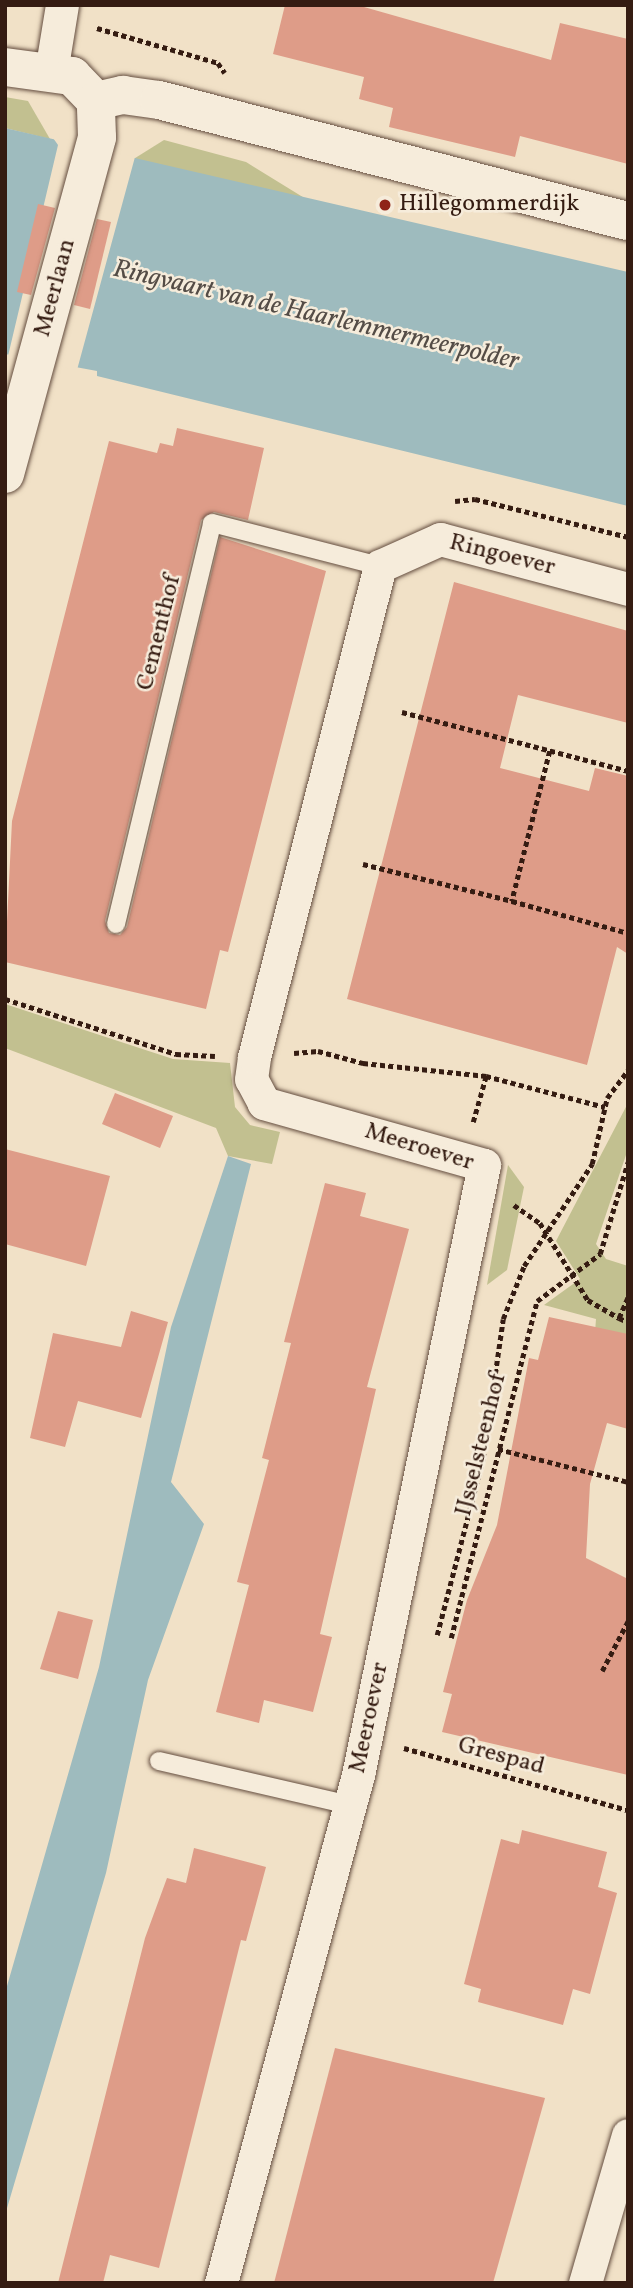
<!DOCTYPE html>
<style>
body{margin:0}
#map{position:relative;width:633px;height:2288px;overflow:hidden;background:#f1e1c7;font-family:Vollkorn,serif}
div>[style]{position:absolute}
.green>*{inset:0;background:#c2c090}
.water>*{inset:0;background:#9ebbbe}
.pier>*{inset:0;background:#f1e1c7}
.building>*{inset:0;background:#de9c88}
.path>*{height:4.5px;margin-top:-2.25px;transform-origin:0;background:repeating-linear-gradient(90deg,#351c12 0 5px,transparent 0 8.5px)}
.roads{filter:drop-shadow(0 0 2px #644d3f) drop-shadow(0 0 2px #644d3f)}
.lane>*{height:18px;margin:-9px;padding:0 9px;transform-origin:9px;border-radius:9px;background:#f6ecdb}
.street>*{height:33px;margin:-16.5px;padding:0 16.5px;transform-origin:16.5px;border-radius:16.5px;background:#f6ecdb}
.secondary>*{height:38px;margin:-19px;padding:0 19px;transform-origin:19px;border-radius:19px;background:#f6ecdb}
.dots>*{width:19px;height:19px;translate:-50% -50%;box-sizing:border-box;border:4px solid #f6ecdb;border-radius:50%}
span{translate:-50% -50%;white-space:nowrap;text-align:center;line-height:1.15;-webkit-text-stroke:5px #f6ecdb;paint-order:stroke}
.poi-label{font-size:24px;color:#351c12}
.left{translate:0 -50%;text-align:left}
.street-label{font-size:24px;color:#351c12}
.water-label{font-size:26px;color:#544c46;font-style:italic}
.frame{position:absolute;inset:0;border:7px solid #351c12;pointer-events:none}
</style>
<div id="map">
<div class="green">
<i style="clip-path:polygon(5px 97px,28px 101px,50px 139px,5px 128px)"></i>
<i style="clip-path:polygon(164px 140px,246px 162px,306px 199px,132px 160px)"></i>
<i style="clip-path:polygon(5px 1004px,173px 1059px,230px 1063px,235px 1107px,250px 1125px,280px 1132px,272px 1164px,228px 1156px,216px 1128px,5px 1048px)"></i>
<i style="clip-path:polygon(628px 1103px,628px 1149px,596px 1244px,606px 1259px,628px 1266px,628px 1340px,595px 1332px,596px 1319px,544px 1305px,580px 1279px,556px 1241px)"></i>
<i style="clip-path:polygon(508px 1165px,524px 1187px,507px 1270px,487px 1285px)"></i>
</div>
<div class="water">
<i style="clip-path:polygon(5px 128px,628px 272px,628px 506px,97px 376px,97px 371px,5px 354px)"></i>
<i style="clip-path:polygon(228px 1156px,251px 1164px,171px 1482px,204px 1524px,148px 1680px,106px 1873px,5px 2215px,5px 1993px,99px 1667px,171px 1327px)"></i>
</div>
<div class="pier">
<i style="clip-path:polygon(51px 135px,135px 157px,77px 370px,8px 356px,58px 145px)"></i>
</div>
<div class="building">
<i style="clip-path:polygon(285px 5px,357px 5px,551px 60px,560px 23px,628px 39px,628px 164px,520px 136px,515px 157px,389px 127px,393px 108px,359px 99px,364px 77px,273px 54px)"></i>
<i style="clip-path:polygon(38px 204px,55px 208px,31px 295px,17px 292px)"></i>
<i style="clip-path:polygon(97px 219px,111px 222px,90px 309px,74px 305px)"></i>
<i style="clip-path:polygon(177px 428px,264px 448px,248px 520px,214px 512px,201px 520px,105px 921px,109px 933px,120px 935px,127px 927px,220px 537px,326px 571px,228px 952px,220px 950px,206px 1009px,5px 962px,12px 821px,109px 441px,157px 453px,160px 443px,173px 446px)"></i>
<i style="clip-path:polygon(454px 582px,628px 631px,628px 723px,518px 695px,500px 768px,589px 791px,595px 768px,628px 776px,628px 954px,617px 947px,587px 1065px,347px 999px)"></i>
<i style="clip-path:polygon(115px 1093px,173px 1116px,160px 1148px,102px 1124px)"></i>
<i style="clip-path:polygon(5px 1149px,110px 1176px,86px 1266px,5px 1244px)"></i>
<i style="clip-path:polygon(325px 1183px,366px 1193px,360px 1216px,409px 1229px,367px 1387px,376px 1389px,320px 1634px,332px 1637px,313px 1712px,264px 1700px,259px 1723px,216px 1712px,249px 1585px,237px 1582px,269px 1460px,262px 1458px,291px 1343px,284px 1342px)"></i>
<i style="clip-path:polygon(131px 1311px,168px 1322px,141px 1418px,78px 1401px,65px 1447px,30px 1438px,53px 1333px,121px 1347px)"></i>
<i style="clip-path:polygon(549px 1317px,628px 1334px,628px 1429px,607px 1423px,590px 1484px,586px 1558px,628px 1579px,628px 1775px,442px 1732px,452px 1694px,443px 1692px,467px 1600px,497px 1525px,529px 1358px,538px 1360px)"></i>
<i style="clip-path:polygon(58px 1611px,93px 1620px,78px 1679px,40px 1669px)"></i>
<i style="clip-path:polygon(522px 1830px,607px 1852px,598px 1887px,617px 1893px,590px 1994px,573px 1989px,563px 2025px,478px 2002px,481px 1989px,464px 1984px,501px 1839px,519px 1844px)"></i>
<i style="clip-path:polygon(194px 1848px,266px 1867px,246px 1941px,241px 1940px,159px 2268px,110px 2255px,103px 2283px,58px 2283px,145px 1938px,167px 1878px,186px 1883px)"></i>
<i style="clip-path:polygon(335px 2048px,545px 2098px,493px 2283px,274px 2283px)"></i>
</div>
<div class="path">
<i style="left:97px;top:28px;width:126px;rotate:16.1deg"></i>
<i style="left:218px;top:63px;width:12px;rotate:55deg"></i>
<i style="left:455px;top:501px;width:20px;rotate:-6deg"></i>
<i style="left:475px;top:499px;width:158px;rotate:13.9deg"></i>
<i style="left:402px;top:712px;width:234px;rotate:14.6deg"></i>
<i style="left:550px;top:751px;width:155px;rotate:104.2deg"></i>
<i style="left:512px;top:901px;width:120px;rotate:15.4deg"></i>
<i style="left:363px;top:864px;width:154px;rotate:13.9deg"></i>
<i style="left:5px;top:999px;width:180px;rotate:17.8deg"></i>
<i style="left:176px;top:1054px;width:39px;rotate:3deg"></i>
<i style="left:294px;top:1053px;width:24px;rotate:-5deg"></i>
<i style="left:318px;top:1051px;width:47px;rotate:14.9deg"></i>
<i style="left:363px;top:1063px;width:124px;rotate:6deg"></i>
<i style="left:473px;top:1122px;width:48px;rotate:-74.2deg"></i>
<i style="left:486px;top:1076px;width:123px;rotate:14.6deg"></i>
<i style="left:514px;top:1205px;width:32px;rotate:35deg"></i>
<i style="left:540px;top:1223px;width:91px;rotate:58.1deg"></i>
<i style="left:588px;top:1300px;width:36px;rotate:30deg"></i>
<i style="left:619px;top:1318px;width:23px;rotate:-67deg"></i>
<i style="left:619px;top:1318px;width:10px;rotate:24deg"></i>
<i style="left:498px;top:1449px;width:134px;rotate:14.2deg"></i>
<i style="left:437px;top:1635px;width:183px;rotate:-75.4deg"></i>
<i style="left:483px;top:1458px;width:140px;rotate:-81.8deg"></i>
<i style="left:503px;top:1319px;width:57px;rotate:-68.4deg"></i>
<i style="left:524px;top:1266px;width:123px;rotate:-56.3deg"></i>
<i style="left:592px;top:1164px;width:68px;rotate:-77.2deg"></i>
<i style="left:607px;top:1098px;width:35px;rotate:-53deg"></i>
<i style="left:451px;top:1638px;width:348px;rotate:-75.7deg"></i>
<i style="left:537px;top:1301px;width:79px;rotate:-36.7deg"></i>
<i style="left:600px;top:1254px;width:96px;rotate:-73.1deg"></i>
<i style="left:602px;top:1671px;width:56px;rotate:-62.5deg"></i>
<i style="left:404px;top:1748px;width:232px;rotate:15.5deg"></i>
</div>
<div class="roads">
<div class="lane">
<i style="left:116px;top:924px;width:412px;rotate:-76.5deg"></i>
<i style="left:212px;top:523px;width:173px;rotate:14.4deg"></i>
<i style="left:159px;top:1761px;width:196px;rotate:13deg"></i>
</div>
<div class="street">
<i style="left:51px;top:72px;width:68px;rotate:-80.7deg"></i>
<i style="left:221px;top:2283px;width:526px;rotate:-74.91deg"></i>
<i style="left:358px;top:1775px;width:623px;rotate:-78.33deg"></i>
<i style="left:484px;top:1165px;width:229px;rotate:-164.3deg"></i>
<i style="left:264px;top:1103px;width:27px;rotate:-118deg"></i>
<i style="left:251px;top:1079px;width:22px;rotate:-82deg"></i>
<i style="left:254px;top:1057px;width:507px;rotate:-75.61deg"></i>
<i style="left:380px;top:566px;width:66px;rotate:-24.2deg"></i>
<i style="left:440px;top:539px;width:195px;rotate:14.9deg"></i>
<i style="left:585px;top:2283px;width:154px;rotate:-73.8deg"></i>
</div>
<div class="secondary">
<i style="left:5px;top:67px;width:68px;rotate:7.7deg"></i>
<i style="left:72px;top:76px;width:35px;rotate:46deg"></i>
<i style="left:96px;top:101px;width:28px;rotate:-13deg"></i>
<i style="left:123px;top:95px;width:36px;rotate:8deg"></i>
<i style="left:159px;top:100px;width:484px;rotate:14.5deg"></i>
<i style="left:5px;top:474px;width:349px;rotate:-74.7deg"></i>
<i style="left:97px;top:137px;width:36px;rotate:-92deg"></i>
</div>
</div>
<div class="dots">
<i style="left:385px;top:205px;background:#8f2418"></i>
</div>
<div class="poi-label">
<span class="left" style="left:399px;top:205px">Hillegommerdijk</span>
</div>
<div class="street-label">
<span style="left:56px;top:288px;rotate:-75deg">Meerlaan</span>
<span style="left:502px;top:556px;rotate:14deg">Ringoever</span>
<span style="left:160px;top:633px;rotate:-76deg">Cementhof</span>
<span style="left:419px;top:1148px;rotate:17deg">Meeroever</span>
<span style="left:482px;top:1445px;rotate:-76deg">IJsselsteenhof</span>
<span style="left:370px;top:1718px;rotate:-78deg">Meeroever</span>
<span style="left:501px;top:1757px;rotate:15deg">Grespad</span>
</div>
<div class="water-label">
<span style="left:316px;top:316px;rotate:13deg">Ringvaart van de Haarlemmermeerpolder</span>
</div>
<div class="frame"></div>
</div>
